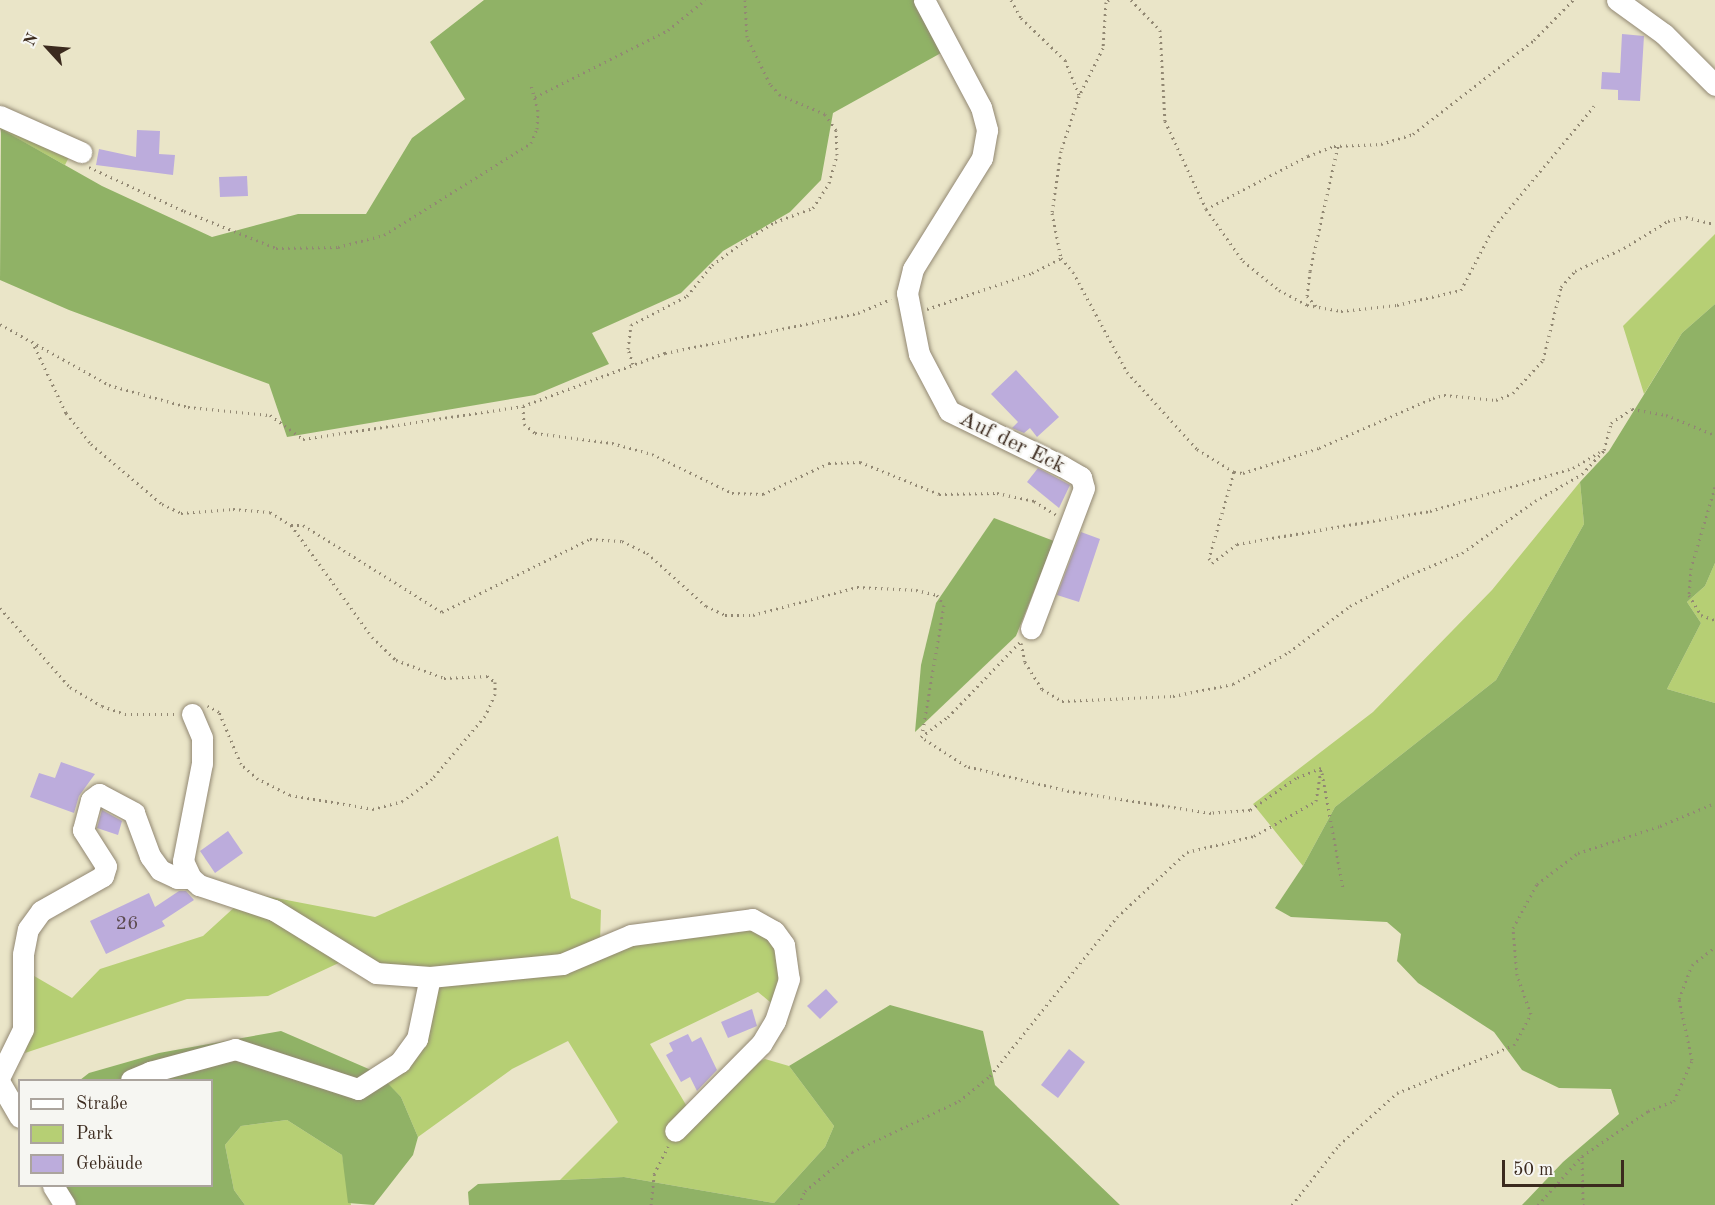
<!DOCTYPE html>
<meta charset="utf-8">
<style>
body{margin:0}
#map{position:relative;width:1715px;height:1205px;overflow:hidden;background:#eae5c8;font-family:"Old Standard TT",serif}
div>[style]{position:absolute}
.green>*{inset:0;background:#b6cf74}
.forest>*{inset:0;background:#90b266}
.building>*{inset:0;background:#bcacdc}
.path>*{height:3px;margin-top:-1.5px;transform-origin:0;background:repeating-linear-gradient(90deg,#928873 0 1.5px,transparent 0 6px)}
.roads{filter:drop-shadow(0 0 2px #928873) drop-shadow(0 0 2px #928873)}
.minor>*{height:21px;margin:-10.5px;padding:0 10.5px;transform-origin:10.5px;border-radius:10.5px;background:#fff}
span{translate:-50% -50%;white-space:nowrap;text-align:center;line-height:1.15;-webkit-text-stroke:4.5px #f6f6f2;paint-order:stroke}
.number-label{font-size:20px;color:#5b4a4e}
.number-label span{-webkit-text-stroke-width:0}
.street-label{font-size:22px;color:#3b2a1e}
.legend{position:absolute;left:18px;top:1079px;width:195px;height:108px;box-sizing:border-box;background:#f6f6f2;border:2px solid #aba49d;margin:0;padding:8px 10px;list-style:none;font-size:18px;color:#3b2a1e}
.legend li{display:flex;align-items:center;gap:12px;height:30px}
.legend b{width:30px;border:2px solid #aba49d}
.north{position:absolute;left:18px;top:18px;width:60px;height:60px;-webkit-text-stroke:4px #f6f6f2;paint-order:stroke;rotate:296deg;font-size:16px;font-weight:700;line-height:24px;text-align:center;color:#3b2a1e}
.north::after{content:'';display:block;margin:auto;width:21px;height:27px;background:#3b2a1e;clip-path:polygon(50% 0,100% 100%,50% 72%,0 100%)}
.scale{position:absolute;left:1502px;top:1160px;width:122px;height:27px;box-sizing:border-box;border:3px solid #3b2a1e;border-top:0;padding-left:8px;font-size:18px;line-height:21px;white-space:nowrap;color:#3b2a1e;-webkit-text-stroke:4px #f6f6f2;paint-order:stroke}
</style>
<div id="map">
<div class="green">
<i style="clip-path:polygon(0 120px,72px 151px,65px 165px,0 129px)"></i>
<i style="clip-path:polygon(1715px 234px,1715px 304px,1682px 333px,1644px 394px,1623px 326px)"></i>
<i style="clip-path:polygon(1580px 482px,1584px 524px,1496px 680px,1335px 807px,1303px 866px,1253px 804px,1373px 712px,1492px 590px)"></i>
<i style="clip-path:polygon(1715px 563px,1715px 703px,1667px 689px,1701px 623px,1687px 602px,1705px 586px)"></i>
<i style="clip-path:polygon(558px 836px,571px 898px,601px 910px,600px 942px,559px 958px,430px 973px,343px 961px,268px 996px,187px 999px,25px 1053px,33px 1023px,29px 973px,72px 998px,100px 969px,203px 936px,250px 893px,375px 917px)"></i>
<i style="clip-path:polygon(750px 924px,777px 945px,782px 979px,776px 1007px,758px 992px,650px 1044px,689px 1110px,742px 1070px,765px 1059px,789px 1066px,834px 1126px,825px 1147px,774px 1203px,624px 1177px,560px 1180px,618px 1122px,568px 1041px,512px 1069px,418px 1137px,401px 1097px,383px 1079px,438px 987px,449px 980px,625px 941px)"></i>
<i style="clip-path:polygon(287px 1120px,342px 1155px,351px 1205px,245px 1205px,234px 1190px,225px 1145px,241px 1126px)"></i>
</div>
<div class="forest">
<i style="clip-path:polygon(484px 0,916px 0,941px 53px,833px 113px,821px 180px,790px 212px,723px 251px,681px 293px,592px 333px,609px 364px,535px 395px,287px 437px,269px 384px,69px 310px,0 280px,1px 129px,102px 186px,212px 237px,298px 214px,366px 214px,412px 138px,465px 99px,430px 42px)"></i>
<i style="clip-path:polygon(1715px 304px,1715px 563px,1705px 586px,1687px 602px,1701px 623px,1667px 689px,1715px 703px,1715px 1205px,1522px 1205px,1563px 1162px,1619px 1114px,1611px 1089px,1559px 1088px,1522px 1070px,1494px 1032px,1418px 983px,1397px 961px,1401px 934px,1387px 922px,1291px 917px,1275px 908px,1303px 866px,1335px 807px,1496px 680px,1584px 524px,1580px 482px,1609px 451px,1682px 333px)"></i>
<i style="clip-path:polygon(994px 518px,1054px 541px,1016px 636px,915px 732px,921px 665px,936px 603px)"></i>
<i style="clip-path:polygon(890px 1005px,983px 1031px,995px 1085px,1120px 1205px,469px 1205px,468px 1192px,478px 1184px,624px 1177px,774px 1203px,825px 1147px,834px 1126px,789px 1066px)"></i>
<i style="clip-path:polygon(281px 1031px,378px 1073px,401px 1097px,418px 1137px,413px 1155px,374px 1205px,348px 1203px,342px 1155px,287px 1120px,241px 1126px,225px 1145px,234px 1190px,245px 1205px,76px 1205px,66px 1186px,212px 1186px,212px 1080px,80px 1080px,89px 1073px,159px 1053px)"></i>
</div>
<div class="building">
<i style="clip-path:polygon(1622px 34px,1644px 36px,1640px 101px,1618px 100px,1618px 90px,1601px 89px,1602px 72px,1620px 73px)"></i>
<i style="clip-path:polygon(137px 130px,160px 131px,159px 154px,175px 155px,173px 175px,96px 165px,99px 149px,136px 157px)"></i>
<i style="clip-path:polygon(247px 176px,248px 196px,220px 197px,219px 177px)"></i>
<i style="clip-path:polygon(1016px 370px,1059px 417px,1037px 437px,1030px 428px,1024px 433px,1012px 428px,1018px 422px,991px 394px)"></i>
<i style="clip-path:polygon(1038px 468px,1070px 485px,1059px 508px,1027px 482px)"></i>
<i style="clip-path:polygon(1081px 532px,1100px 539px,1079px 602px,1057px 595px)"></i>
<i style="clip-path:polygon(61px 762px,95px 774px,79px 796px,74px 813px,30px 797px,39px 773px,55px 778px)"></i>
<i style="clip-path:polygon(102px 810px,122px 821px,118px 835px,97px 828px)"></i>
<i style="clip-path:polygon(228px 831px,243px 853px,215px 873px,200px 851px)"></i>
<i style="clip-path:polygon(179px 891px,186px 891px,194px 900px,162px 921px,165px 926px,106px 954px,90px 921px,149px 893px,155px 907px)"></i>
<i style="clip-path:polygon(826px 989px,838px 1002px,820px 1019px,807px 1006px)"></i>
<i style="clip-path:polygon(752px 1009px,757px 1026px,728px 1038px,721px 1022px)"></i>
<i style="clip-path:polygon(688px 1034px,692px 1042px,701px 1037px,717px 1070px,697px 1091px,690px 1077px,681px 1082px,666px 1055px,673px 1051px,669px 1043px)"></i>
<i style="clip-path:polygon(1069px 1049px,1085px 1062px,1058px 1098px,1041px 1085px)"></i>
</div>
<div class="path">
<i style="left:1011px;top:0;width:21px;rotate:61deg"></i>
<i style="left:1021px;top:18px;width:61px;rotate:43.7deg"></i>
<i style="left:1065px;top:60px;width:38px;rotate:68deg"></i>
<i style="left:1109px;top:0;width:4px;rotate:146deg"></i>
<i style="left:1106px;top:2px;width:46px;rotate:93.7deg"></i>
<i style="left:1103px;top:48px;width:54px;rotate:116.6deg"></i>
<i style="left:1079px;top:96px;width:58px;rotate:108.1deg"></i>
<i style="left:1061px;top:151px;width:63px;rotate:98.3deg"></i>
<i style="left:1052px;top:213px;width:46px;rotate:78.7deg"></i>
<i style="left:1061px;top:258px;width:18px;rotate:49deg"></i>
<i style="left:1073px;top:272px;width:114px;rotate:61.6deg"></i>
<i style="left:1127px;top:372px;width:104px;rotate:47.7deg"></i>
<i style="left:1197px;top:449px;width:44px;rotate:31.9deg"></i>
<i style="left:1234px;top:472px;width:9px;rotate:6deg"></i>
<i style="left:1243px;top:473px;width:80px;rotate:-18.2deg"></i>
<i style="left:1319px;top:448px;width:124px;rotate:-23.7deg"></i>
<i style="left:1433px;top:398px;width:11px;rotate:-15deg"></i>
<i style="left:1444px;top:395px;width:52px;rotate:5.5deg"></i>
<i style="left:1496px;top:400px;width:18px;rotate:-22deg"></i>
<i style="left:1513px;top:393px;width:45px;rotate:-47.7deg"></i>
<i style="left:1543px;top:360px;width:75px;rotate:-76.1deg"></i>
<i style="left:1561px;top:287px;width:21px;rotate:-49deg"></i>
<i style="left:1575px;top:271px;width:54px;rotate:-25.1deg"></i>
<i style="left:1624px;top:248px;width:52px;rotate:-31.5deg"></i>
<i style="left:1668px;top:221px;width:18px;rotate:-13deg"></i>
<i style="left:1686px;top:217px;width:30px;rotate:14deg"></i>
<i style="left:1131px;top:0;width:42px;rotate:46deg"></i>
<i style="left:1160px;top:30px;width:91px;rotate:86.9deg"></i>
<i style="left:1165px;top:121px;width:97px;rotate:65deg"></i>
<i style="left:1206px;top:209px;width:115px;rotate:-27.5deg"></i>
<i style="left:1308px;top:156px;width:28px;rotate:-21deg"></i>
<i style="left:1334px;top:146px;width:47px;rotate:-2.4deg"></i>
<i style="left:1381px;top:144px;width:34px;rotate:-17deg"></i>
<i style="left:1413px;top:134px;width:153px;rotate:-37.8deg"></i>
<i style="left:1534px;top:40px;width:56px;rotate:-45.7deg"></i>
<i style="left:535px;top:97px;width:149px;rotate:-26.7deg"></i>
<i style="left:668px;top:30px;width:48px;rotate:-39deg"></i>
<i style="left:89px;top:167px;width:105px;rotate:24.9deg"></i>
<i style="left:184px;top:211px;width:99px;rotate:21.9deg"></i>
<i style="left:276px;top:248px;width:62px;rotate:-0.9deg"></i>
<i style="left:338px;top:247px;width:48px;rotate:-14.6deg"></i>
<i style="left:384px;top:235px;width:173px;rotate:-32deg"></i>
<i style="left:531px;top:143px;width:15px;rotate:-67deg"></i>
<i style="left:537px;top:129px;width:18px;rotate:-87deg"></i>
<i style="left:538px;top:111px;width:27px;rotate:-105deg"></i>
<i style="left:1206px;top:209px;width:64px;rotate:54.6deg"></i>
<i style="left:1243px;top:261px;width:46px;rotate:38.9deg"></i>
<i style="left:1279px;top:290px;width:32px;rotate:28deg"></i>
<i style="left:1307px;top:305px;width:35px;rotate:10deg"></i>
<i style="left:1341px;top:311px;width:56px;rotate:-6.1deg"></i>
<i style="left:1397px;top:305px;width:66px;rotate:-13.2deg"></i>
<i style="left:1461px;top:290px;width:71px;rotate:-62.4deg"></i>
<i style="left:1494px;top:227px;width:157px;rotate:-50.4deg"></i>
<i style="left:1316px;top:306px;width:13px;rotate:-132deg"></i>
<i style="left:1307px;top:296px;width:25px;rotate:-83deg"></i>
<i style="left:1310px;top:271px;width:128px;rotate:-77.4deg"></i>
<i style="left:927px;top:309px;width:111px;rotate:-18.9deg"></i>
<i style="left:1032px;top:273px;width:33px;rotate:-27deg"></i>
<i style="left:0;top:324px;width:125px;rotate:29.2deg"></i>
<i style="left:109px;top:385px;width:82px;rotate:15.6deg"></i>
<i style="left:188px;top:407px;width:82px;rotate:5.6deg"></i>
<i style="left:270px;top:415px;width:41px;rotate:36deg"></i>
<i style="left:303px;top:439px;width:222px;rotate:-8.5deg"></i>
<i style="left:523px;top:406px;width:152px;rotate:-20.5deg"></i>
<i style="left:665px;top:353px;width:197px;rotate:-11.7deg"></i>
<i style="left:858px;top:313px;width:36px;rotate:-23deg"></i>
<i style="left:32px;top:341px;width:80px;rotate:64.7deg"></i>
<i style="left:66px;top:413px;width:40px;rotate:51deg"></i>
<i style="left:91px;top:444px;width:93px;rotate:40.2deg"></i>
<i style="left:162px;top:504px;width:21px;rotate:25deg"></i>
<i style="left:181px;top:513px;width:52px;rotate:-4.4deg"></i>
<i style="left:233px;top:509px;width:37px;rotate:5deg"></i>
<i style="left:270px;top:512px;width:25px;rotate:32deg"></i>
<i style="left:291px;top:525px;width:138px;rotate:54.1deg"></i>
<i style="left:372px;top:637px;width:33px;rotate:44deg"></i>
<i style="left:396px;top:660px;width:51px;rotate:20.6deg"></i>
<i style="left:444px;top:678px;width:43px;rotate:-2.7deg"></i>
<i style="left:487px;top:676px;width:10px;rotate:37deg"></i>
<i style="left:495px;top:682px;width:12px;rotate:90deg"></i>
<i style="left:495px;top:694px;width:24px;rotate:114deg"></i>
<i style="left:485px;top:716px;width:82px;rotate:130.1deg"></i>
<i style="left:432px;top:779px;width:36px;rotate:143deg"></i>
<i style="left:403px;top:801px;width:30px;rotate:165deg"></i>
<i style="left:374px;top:809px;width:85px;rotate:-170.5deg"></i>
<i style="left:290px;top:795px;width:36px;rotate:-153deg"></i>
<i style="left:258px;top:779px;width:23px;rotate:-139deg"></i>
<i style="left:241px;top:764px;width:56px;rotate:-112.9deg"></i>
<i style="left:219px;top:712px;width:13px;rotate:-151deg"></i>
<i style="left:633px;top:364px;width:16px;rotate:-108deg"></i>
<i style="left:628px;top:349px;width:24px;rotate:-83deg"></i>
<i style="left:631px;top:325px;width:63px;rotate:-27.4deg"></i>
<i style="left:687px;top:296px;width:40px;rotate:-51deg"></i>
<i style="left:712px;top:265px;width:42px;rotate:-36.3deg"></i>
<i style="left:746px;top:240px;width:34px;rotate:-32deg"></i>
<i style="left:775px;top:222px;width:40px;rotate:-20.2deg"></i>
<i style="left:813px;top:208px;width:30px;rotate:-57deg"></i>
<i style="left:829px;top:183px;width:29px;rotate:-74deg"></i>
<i style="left:837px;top:155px;width:25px;rotate:-92deg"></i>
<i style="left:836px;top:130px;width:19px;rotate:-125deg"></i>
<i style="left:825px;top:114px;width:49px;rotate:-157.1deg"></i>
<i style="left:780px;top:95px;width:15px;rotate:-132deg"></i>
<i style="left:770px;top:84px;width:52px;rotate:-116.1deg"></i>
<i style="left:747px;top:37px;width:37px;rotate:-93deg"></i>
<i style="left:523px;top:406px;width:18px;rotate:87deg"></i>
<i style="left:524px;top:424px;width:14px;rotate:39deg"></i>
<i style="left:535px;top:433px;width:78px;rotate:7.4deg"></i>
<i style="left:612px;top:443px;width:41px;rotate:15.4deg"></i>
<i style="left:652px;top:454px;width:89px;rotate:26deg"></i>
<i style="left:732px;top:493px;width:31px;rotate:2deg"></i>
<i style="left:763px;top:494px;width:73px;rotate:-25.2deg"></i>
<i style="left:829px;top:463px;width:31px;rotate:-2deg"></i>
<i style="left:860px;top:462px;width:85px;rotate:22.1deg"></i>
<i style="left:939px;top:494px;width:58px;rotate:-1deg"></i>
<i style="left:997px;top:493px;width:38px;rotate:12deg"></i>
<i style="left:1034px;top:501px;width:26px;rotate:32deg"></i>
<i style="left:1234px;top:472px;width:90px;rotate:106.2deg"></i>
<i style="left:1209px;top:558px;width:6px;rotate:59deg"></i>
<i style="left:1212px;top:563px;width:31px;rotate:-37deg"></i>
<i style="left:1237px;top:544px;width:196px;rotate:-9.7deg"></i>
<i style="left:1430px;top:511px;width:149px;rotate:-16.7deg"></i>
<i style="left:1573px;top:468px;width:31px;rotate:-31deg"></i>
<i style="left:1715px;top:487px;width:84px;rotate:106.5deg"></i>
<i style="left:1691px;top:568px;width:27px;rotate:94deg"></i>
<i style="left:1689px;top:595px;width:23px;rotate:59deg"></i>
<i style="left:1701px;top:615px;width:15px;rotate:20deg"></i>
<i style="left:291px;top:525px;width:12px"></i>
<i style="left:303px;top:525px;width:164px;rotate:32deg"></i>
<i style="left:442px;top:612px;width:165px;rotate:-26.3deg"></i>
<i style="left:590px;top:539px;width:32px;rotate:4deg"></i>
<i style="left:622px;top:541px;width:28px;rotate:26deg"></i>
<i style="left:647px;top:553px;width:79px;rotate:41.9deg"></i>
<i style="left:706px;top:606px;width:21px;rotate:25deg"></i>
<i style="left:725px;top:615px;width:28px"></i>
<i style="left:753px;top:615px;width:108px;rotate:-15.1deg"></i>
<i style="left:857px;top:587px;width:59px;rotate:2.9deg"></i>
<i style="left:916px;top:590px;width:22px;rotate:13deg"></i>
<i style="left:937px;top:595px;width:12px;rotate:55deg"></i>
<i style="left:944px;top:605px;width:132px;rotate:99.6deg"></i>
<i style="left:0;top:608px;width:106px;rotate:48.5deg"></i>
<i style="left:70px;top:687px;width:37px;rotate:31deg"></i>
<i style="left:102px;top:706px;width:24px;rotate:19deg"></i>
<i style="left:125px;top:714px;width:51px"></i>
<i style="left:1021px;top:643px;width:19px;rotate:78deg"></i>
<i style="left:1025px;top:662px;width:32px;rotate:58deg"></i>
<i style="left:1042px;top:689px;width:23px;rotate:31deg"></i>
<i style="left:1062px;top:701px;width:111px;rotate:-2.6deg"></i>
<i style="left:1173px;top:696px;width:61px;rotate:-11.3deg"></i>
<i style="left:1233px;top:684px;width:64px;rotate:-29.7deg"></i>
<i style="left:1289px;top:652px;width:76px;rotate:-37deg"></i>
<i style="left:1350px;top:606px;width:64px;rotate:-27.8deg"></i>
<i style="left:1407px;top:576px;width:60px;rotate:-22.7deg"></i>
<i style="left:1462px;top:553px;width:90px;rotate:-35.5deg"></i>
<i style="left:1535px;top:501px;width:54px;rotate:-29.9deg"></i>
<i style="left:1582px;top:474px;width:33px;rotate:-47deg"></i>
<i style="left:1604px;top:450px;width:28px;rotate:-75deg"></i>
<i style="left:1611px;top:423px;width:25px;rotate:-34deg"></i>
<i style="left:1632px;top:409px;width:35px;rotate:10deg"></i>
<i style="left:1666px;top:415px;width:53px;rotate:22.2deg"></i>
<i style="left:1322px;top:773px;width:118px;rotate:79.7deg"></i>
<i style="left:1582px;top:1156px;width:49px;rotate:88.8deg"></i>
<i style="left:651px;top:1205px;width:31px;rotate:-84deg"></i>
<i style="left:654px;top:1174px;width:31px;rotate:-63deg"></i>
<i style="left:799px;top:1205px;width:15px;rotate:-67deg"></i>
<i style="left:805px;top:1191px;width:61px;rotate:-39.7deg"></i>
<i style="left:852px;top:1152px;width:119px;rotate:-25.5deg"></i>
<i style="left:959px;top:1101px;width:40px;rotate:-39deg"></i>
<i style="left:990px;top:1076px;width:203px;rotate:-51.4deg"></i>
<i style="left:1117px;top:917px;width:96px;rotate:-42.9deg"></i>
<i style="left:1187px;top:852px;width:69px;rotate:-13.4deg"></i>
<i style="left:1254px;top:836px;width:71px;rotate:-29.4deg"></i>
<i style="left:1316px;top:801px;width:33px;rotate:-81deg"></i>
<i style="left:1321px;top:768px;width:27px;rotate:158deg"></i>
<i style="left:1296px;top:778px;width:56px;rotate:145.2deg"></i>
<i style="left:1250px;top:810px;width:39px;rotate:176deg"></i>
<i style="left:1211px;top:813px;width:144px;rotate:-171.2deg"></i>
<i style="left:1069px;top:791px;width:106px;rotate:-166.4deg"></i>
<i style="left:966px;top:766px;width:54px;rotate:-147.2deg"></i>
<i style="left:921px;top:737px;width:34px;rotate:-37deg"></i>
<i style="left:948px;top:717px;width:105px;rotate:-46.2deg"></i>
<i style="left:1292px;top:1205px;width:76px;rotate:-51.9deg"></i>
<i style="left:1339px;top:1145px;width:78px;rotate:-41.9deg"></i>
<i style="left:1397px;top:1093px;width:126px;rotate:-22.3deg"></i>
<i style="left:1514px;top:1045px;width:35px;rotate:-61deg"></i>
<i style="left:1531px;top:1014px;width:41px;rotate:-109.7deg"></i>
<i style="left:1517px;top:975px;width:47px;rotate:-94.9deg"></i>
<i style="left:1513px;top:928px;width:50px;rotate:-61.4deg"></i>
<i style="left:1537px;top:884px;width:51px;rotate:-37.1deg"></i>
<i style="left:1578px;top:853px;width:86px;rotate:-18.2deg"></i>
<i style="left:1660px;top:826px;width:60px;rotate:-22.7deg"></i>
<i style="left:1538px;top:1205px;width:66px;rotate:-48.1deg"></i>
<i style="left:1582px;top:1156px;width:80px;rotate:-34.3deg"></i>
<i style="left:1648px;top:1111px;width:28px;rotate:-21deg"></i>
<i style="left:1674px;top:1101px;width:45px;rotate:-66.3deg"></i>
<i style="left:1692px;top:1060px;width:62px;rotate:-102deg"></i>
<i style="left:1679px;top:999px;width:36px;rotate:-69deg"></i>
<i style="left:1692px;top:965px;width:29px;rotate:-38deg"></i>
</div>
<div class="roads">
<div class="minor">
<i style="left:924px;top:0;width:121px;rotate:62deg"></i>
<i style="left:981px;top:107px;width:24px;rotate:75deg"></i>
<i style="left:987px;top:130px;width:28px;rotate:100deg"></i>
<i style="left:982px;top:158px;width:131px;rotate:121.9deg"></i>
<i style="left:913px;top:269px;width:25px;rotate:104deg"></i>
<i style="left:907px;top:293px;width:62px;rotate:78.9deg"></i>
<i style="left:919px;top:354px;width:64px;rotate:62.2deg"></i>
<i style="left:949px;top:411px;width:126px;rotate:26deg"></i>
<i style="left:1062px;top:466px;width:22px;rotate:30deg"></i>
<i style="left:1081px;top:477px;width:11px;rotate:75deg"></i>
<i style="left:1084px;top:488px;width:150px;rotate:110.7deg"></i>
<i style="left:1617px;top:0;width:58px;rotate:35.9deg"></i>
<i style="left:1664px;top:34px;width:72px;rotate:45deg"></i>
<i style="left:0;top:116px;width:89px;rotate:24deg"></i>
<i style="left:192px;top:714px;width:26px;rotate:67deg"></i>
<i style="left:202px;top:738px;width:25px;rotate:90deg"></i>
<i style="left:202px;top:763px;width:100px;rotate:101deg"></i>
<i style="left:183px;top:861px;width:19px;rotate:65deg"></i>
<i style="left:191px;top:878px;width:11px;rotate:41deg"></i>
<i style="left:199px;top:885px;width:79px;rotate:18.4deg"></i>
<i style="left:274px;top:910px;width:120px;rotate:31.7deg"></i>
<i style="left:376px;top:973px;width:54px;rotate:4.2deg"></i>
<i style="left:0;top:1076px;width:52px;rotate:-63.9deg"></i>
<i style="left:23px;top:1029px;width:75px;rotate:-90deg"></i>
<i style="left:23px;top:954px;width:25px;rotate:-79deg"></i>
<i style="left:28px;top:929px;width:22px;rotate:-54deg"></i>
<i style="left:41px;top:911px;width:71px;rotate:-29.4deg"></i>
<i style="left:103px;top:876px;width:10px;rotate:-73deg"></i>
<i style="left:106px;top:866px;width:43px;rotate:-122.6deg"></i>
<i style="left:83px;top:830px;width:31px;rotate:-75deg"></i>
<i style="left:91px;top:800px;width:10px;rotate:-37deg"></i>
<i style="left:99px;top:794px;width:40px;rotate:28deg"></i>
<i style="left:134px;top:813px;width:46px;rotate:69.6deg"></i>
<i style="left:150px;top:856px;width:17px;rotate:54deg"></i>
<i style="left:160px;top:870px;width:19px;rotate:25deg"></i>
<i style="left:177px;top:878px;width:14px"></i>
<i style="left:131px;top:1080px;width:21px;rotate:-23deg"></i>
<i style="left:150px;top:1072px;width:88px;rotate:-15.1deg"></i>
<i style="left:235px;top:1049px;width:129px;rotate:18deg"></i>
<i style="left:358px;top:1089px;width:50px;rotate:-32.7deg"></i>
<i style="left:400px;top:1062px;width:29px;rotate:-54deg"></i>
<i style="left:417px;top:1039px;width:63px;rotate:-78.2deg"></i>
<i style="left:430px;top:977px;width:133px;rotate:-5.6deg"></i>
<i style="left:562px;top:964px;width:75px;rotate:-22.8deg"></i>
<i style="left:631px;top:935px;width:122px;rotate:-7.5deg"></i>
<i style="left:752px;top:919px;width:25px;rotate:29deg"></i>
<i style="left:774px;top:931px;width:17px;rotate:54deg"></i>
<i style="left:784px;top:945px;width:34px;rotate:82deg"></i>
<i style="left:789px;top:979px;width:44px;rotate:108.4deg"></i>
<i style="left:775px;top:1021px;width:27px;rotate:121deg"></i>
<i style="left:761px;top:1044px;width:122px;rotate:134.7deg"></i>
<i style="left:0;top:1083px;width:39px;rotate:60deg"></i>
<i style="left:53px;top:1186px;width:22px;rotate:58deg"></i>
</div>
</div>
<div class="number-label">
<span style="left:127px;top:924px">26</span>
</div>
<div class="street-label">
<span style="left:1012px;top:443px;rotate:26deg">Auf der Eck</span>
</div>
<ul class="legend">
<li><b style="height:8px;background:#fff"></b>Straße</li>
<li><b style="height:16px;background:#b6cf74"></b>Park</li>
<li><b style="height:16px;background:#bcacdc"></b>Gebäude</li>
</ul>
<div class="north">N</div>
<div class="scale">50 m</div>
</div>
